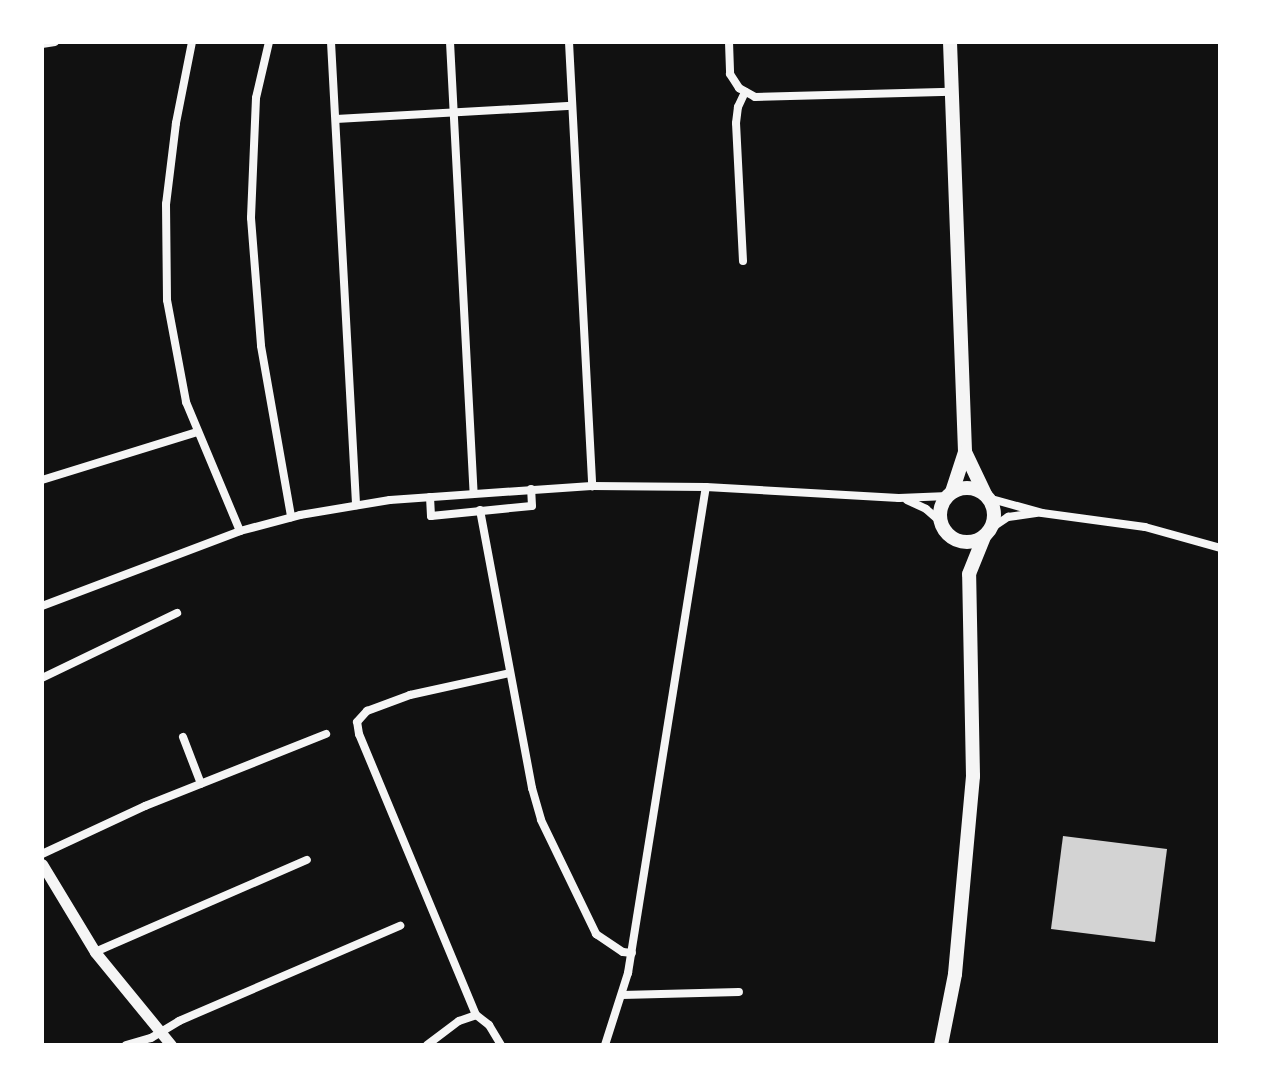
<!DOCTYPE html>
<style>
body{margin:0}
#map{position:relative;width:1262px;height:1087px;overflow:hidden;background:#111;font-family:"Open Sans",sans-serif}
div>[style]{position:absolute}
.building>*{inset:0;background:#d3d3d3}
.minor>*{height:8px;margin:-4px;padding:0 4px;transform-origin:4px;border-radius:4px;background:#f5f5f5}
.tertiary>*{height:11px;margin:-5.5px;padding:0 5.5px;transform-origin:5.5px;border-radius:5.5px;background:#f5f5f5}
.primary>*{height:14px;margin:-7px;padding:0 7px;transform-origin:7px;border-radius:7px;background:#f5f5f5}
.primary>.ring{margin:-7px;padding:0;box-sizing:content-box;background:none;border:14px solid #f5f5f5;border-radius:50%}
span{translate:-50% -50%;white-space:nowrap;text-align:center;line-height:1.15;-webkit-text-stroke:7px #fff;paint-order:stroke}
.frame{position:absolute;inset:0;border:44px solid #fff;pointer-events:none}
</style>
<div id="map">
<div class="building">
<i style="clip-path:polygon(1063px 836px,1167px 849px,1155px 942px,1051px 929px)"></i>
</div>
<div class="minor">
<i style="left:192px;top:42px;width:83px;rotate:101.2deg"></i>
<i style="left:176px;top:123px;width:82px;rotate:97deg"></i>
<i style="left:166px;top:204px;width:96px;rotate:89.4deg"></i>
<i style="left:167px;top:300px;width:104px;rotate:79.4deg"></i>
<i style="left:186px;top:402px;width:140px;rotate:67.3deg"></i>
<i style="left:269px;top:42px;width:57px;rotate:103.1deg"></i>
<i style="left:256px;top:98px;width:120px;rotate:92.4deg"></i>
<i style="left:251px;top:218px;width:128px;rotate:85.5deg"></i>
<i style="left:261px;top:346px;width:174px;rotate:80deg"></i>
<i style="left:331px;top:42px;width:464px;rotate:86.9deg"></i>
<i style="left:450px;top:42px;width:452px;rotate:87deg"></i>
<i style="left:569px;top:42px;width:445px;rotate:87deg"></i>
<i style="left:729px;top:42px;width:32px;rotate:88deg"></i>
<i style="left:730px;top:74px;width:17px;rotate:57deg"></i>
<i style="left:739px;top:88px;width:18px;rotate:29deg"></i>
<i style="left:755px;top:97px;width:196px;rotate:-1.5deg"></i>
<i style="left:42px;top:44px;width:13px;rotate:-9deg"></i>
<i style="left:336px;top:119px;width:236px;rotate:-3.2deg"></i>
<i style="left:743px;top:261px;width:138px;rotate:-92.9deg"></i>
<i style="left:736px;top:123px;width:16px;rotate:-83deg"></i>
<i style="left:738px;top:107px;width:17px;rotate:-65deg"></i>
<i style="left:42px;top:480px;width:162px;rotate:-17.2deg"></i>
<i style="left:430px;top:497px;width:19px;rotate:87deg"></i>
<i style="left:431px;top:516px;width:101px;rotate:-5.7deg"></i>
<i style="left:532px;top:506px;width:17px;rotate:-93deg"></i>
<i style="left:988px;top:498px;width:56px;rotate:15.5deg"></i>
<i style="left:1042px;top:513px;width:104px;rotate:7.7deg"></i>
<i style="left:1145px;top:527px;width:78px;rotate:15.6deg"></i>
<i style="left:907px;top:500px;width:21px;rotate:25deg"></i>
<i style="left:926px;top:509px;width:20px;rotate:41deg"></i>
<i style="left:480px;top:510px;width:283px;rotate:79.4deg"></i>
<i style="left:532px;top:788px;width:33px;rotate:74deg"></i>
<i style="left:541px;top:820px;width:127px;rotate:64.2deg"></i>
<i style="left:596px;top:934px;width:32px;rotate:34deg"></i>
<i style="left:623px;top:952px;width:9px;rotate:6deg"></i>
<i style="left:990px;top:529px;width:22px;rotate:-34deg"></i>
<i style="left:1008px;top:517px;width:30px;rotate:-8deg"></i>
<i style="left:42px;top:606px;width:212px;rotate:-20.7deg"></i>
<i style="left:240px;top:531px;width:62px;rotate:-14.9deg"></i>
<i style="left:300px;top:515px;width:91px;rotate:-9.5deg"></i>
<i style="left:390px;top:500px;width:202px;rotate:-4deg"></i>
<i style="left:592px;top:486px;width:114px;rotate:0.5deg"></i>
<i style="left:706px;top:487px;width:193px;rotate:3.3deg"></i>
<i style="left:899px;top:498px;width:49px;rotate:-2.3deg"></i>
<i style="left:42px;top:678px;width:150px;rotate:-25.7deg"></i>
<i style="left:183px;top:737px;width:50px;rotate:69deg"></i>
<i style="left:42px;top:854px;width:114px;rotate:-25deg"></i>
<i style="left:145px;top:806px;width:195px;rotate:-21.7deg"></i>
<i style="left:95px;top:952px;width:231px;rotate:-23.5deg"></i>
<i style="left:622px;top:995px;width:117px;rotate:-1.5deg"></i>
<i style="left:126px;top:1045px;width:26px;rotate:-16deg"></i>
<i style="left:151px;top:1038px;width:33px;rotate:-31deg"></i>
<i style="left:179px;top:1021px;width:241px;rotate:-23.3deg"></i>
<i style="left:427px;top:1045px;width:40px;rotate:-37deg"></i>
<i style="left:459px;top:1021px;width:18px;rotate:-19deg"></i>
<i style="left:501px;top:1045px;width:23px;rotate:-121deg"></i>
<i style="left:489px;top:1025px;width:16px;rotate:-142deg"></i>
<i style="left:476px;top:1015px;width:304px;rotate:-112.6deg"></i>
<i style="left:359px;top:734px;width:12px;rotate:-99deg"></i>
<i style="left:357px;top:722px;width:15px;rotate:-48deg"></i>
<i style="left:367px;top:711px;width:46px;rotate:-20.4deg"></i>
<i style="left:410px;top:695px;width:102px;rotate:-12.4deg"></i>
<i style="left:605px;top:1045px;width:76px;rotate:-72.3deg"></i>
<i style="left:628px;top:973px;width:492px;rotate:-80.9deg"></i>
</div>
<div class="tertiary">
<i style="left:42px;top:864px;width:103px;rotate:58.9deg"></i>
<i style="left:95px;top:952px;width:120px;rotate:50.7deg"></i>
</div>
<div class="primary">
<i style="left:950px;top:42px;width:410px;rotate:87.9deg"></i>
<i style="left:965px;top:452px;width:47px;rotate:64.5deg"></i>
<i class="ring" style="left:940px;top:488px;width:40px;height:40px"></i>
<i style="left:952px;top:492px;width:42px;rotate:-72deg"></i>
<i style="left:941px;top:1045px;width:72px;rotate:-78.8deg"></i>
<i style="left:955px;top:974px;width:199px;rotate:-84.8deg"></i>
<i style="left:973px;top:776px;width:202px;rotate:-91.1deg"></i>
<i style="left:969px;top:574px;width:40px;rotate:-68deg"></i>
</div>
<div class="frame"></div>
</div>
